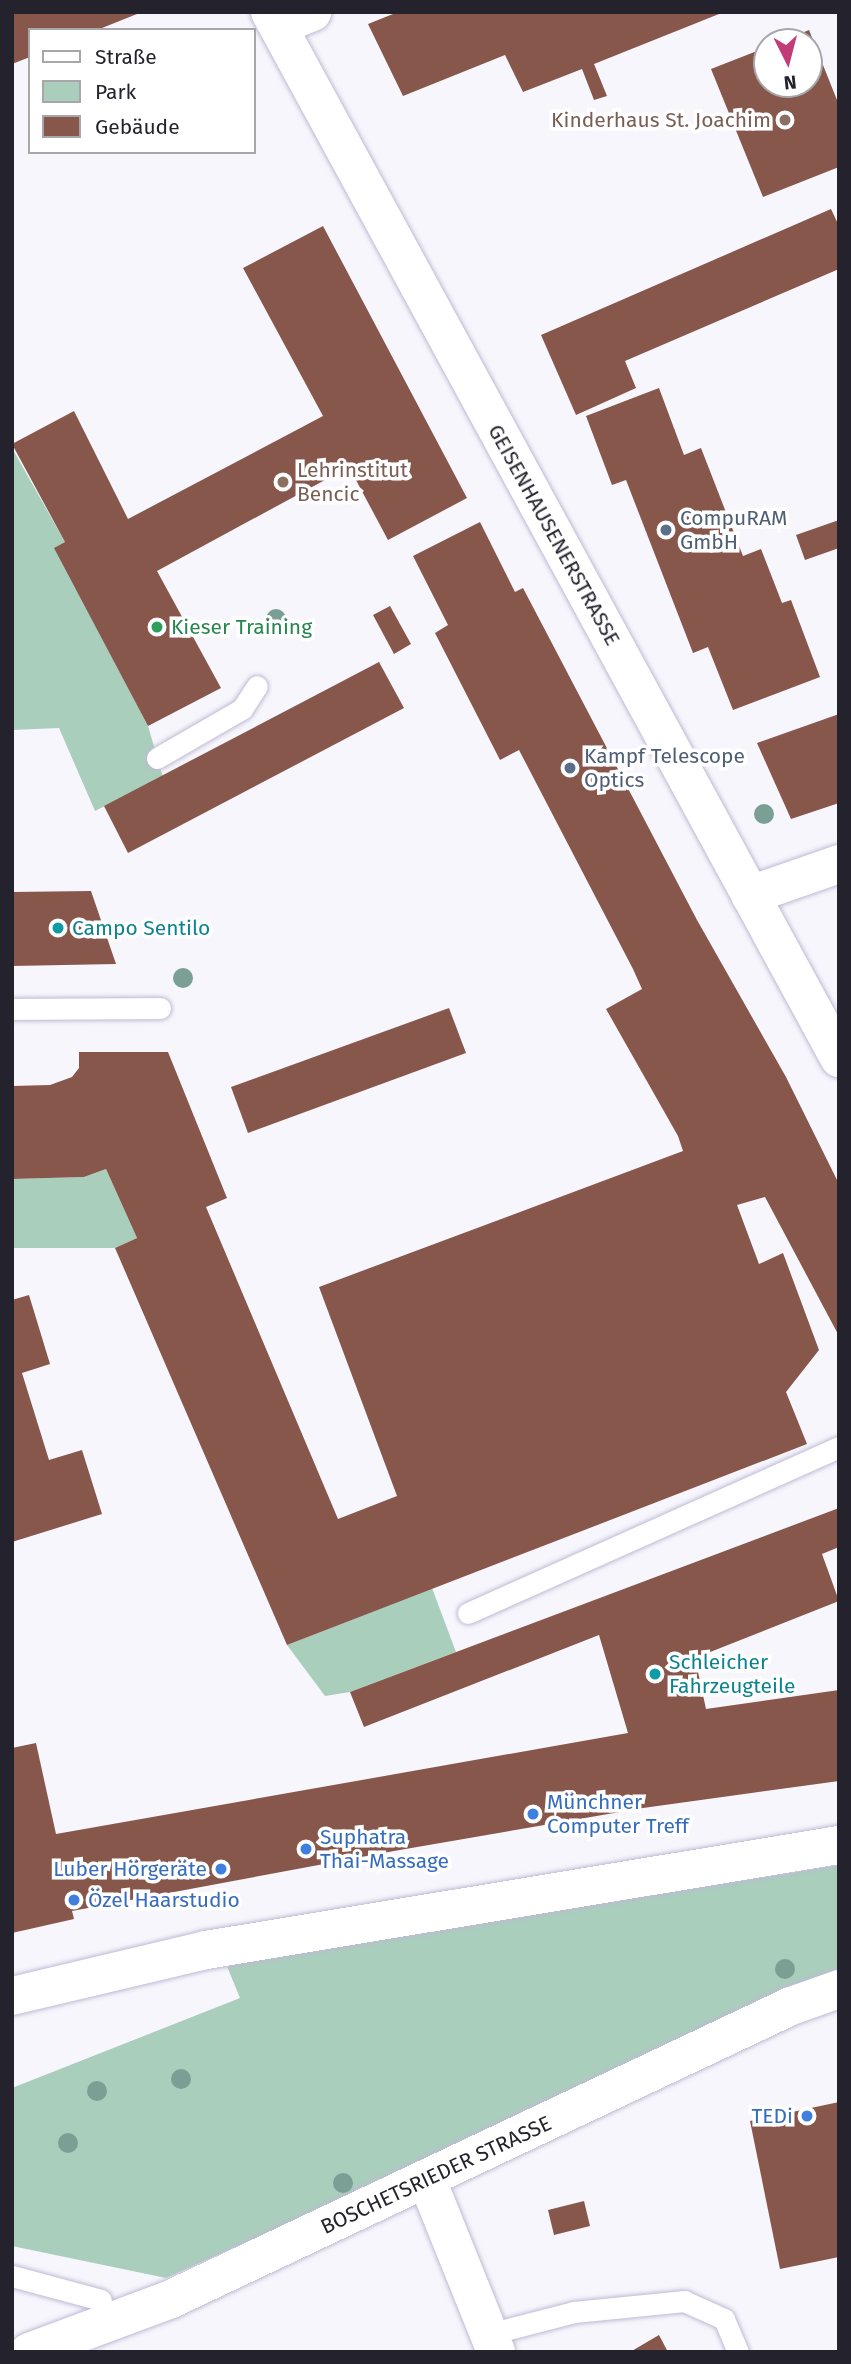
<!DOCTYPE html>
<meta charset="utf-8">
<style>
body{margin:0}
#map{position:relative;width:851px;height:2364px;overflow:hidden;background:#f7f6fc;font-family:"Fira Sans",sans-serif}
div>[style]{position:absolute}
.green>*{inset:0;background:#aacebc}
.building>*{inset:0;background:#88574c}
.roads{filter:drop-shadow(0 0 2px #bebad5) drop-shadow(0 0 2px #bebad5)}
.service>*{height:21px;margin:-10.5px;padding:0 10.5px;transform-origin:10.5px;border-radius:10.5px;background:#fff}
.minor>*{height:38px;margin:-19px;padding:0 19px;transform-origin:19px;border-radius:19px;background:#fff}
.secondary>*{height:38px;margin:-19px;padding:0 19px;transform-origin:19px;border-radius:19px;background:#fff}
.trees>*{width:20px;height:20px;margin:-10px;border-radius:50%;background:#7b9f94}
.dots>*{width:19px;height:19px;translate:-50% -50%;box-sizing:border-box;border:4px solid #fff;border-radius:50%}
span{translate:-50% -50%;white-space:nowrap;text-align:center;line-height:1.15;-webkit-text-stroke:7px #fff;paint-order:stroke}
.education-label{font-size:21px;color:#785e54}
.right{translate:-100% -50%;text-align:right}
.left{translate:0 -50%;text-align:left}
.service-label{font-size:21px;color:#4e5e75}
.street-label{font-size:21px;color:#24222d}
.leisure-label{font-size:21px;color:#27864d}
.culture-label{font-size:21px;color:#0d838f}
.shop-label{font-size:21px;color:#366cbe}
.frame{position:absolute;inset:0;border:14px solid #24222d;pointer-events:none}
.legend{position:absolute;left:28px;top:28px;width:228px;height:126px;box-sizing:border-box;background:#fff;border:2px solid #a7a7ab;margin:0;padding:9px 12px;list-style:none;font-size:21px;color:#24222d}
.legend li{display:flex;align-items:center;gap:14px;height:35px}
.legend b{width:35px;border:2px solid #a7a7ab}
.north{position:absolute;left:753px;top:28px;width:70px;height:70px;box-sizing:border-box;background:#fff;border:2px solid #a7a7ab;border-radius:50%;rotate:174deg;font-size:19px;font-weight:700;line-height:28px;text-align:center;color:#24222d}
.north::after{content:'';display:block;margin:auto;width:24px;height:32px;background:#c33c7a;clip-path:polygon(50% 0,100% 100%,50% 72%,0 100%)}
</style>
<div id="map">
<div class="green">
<i style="clip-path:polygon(12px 448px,65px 542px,55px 548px,148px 726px,163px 777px,95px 811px,59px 728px,12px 730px)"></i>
<i style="clip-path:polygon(106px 1169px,137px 1238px,115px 1248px,12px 1248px,12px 1179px,84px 1177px)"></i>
<i style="clip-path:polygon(432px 1588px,456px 1652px,350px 1692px,325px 1696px,287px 1645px)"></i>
<i style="clip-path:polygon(839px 1865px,839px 1977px,166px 2278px,12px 2246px,12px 2088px,240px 1998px,226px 1964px)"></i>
</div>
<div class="building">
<i style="clip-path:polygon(12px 12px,142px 12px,97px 30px,30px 30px,30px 57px,12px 64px)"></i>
<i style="clip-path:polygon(398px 12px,724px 12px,594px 64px,607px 96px,594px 100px,582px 69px,523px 92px,505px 55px,403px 96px,368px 24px)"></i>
<i style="clip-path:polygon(809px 30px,839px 105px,839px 167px,763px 197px,711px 69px,767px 47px,767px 84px,809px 84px,809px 42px,780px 42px)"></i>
<i style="clip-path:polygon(831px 209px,839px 226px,839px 269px,625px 361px,636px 388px,576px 415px,541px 335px)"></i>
<i style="clip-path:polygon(323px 226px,467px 498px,388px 540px,349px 467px,157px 571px,221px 688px,148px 726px,54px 548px,65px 542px,12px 444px,74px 411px,128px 519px,323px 416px,243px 268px)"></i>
<i style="clip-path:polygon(659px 388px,684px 455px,701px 448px,743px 556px,761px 549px,782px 603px,791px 600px,820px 677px,733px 710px,708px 647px,693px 653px,626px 480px,612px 485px,586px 416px)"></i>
<i style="clip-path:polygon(839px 520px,839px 548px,805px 560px,796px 535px)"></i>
<i style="clip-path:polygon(480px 522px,515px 592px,523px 588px,697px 920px,786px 1077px,839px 1184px,839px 1336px,765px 1197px,737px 1205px,759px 1264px,783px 1253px,819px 1350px,786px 1392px,807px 1444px,287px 1645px,115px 1248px,137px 1238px,106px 1169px,84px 1177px,12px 1179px,12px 1086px,50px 1085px,72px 1077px,79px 1068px,79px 1052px,168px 1052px,227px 1198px,206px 1207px,338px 1519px,397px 1496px,319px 1287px,683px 1151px,678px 1136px,606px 1009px,642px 989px,633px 969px,519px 750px,500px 760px,435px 633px,448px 625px,413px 556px)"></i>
<i style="clip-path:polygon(390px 606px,411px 644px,394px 654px,373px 615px)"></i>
<i style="clip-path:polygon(379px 662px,404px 708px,128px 853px,104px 806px)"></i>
<i style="clip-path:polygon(839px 714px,839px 803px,791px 819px,757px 743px)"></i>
<i style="clip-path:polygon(91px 891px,116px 964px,12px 966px,12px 892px)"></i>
<i style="clip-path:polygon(449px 1008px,466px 1053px,248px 1133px,231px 1087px)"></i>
<i style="clip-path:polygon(29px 1295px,50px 1364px,22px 1373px,49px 1460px,82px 1450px,102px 1514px,12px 1542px,12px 1300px)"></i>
<i style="clip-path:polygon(839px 1508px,839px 1547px,822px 1554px,839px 1601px,695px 1658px,706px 1709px,839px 1690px,839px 1781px,643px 1808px,394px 1851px,72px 1911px,74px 1919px,12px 1933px,12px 1748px,36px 1743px,56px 1834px,628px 1733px,599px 1635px,364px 1727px,350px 1692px)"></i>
<i style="clip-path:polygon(839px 2102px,839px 2257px,780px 2269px,750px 2121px)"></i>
<i style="clip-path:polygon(584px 2201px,590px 2226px,554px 2235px,548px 2210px)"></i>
<i style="clip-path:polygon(659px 2335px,668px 2352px,630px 2352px)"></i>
</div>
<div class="roads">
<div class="service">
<i style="left:157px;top:758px;width:98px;rotate:-30deg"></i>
<i style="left:242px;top:709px;width:27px;rotate:-57deg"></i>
<i style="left:12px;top:1009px;width:148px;rotate:-0.4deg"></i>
<i style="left:468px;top:1613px;width:406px;rotate:-24.1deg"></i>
<i style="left:12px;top:2276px;width:92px;rotate:15.1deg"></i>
<i style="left:489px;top:2334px;width:88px;rotate:-14.5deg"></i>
<i style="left:574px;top:2312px;width:111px;rotate:-5.7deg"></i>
<i style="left:684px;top:2301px;width:44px;rotate:24.2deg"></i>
<i style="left:724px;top:2319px;width:36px;rotate:67deg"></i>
</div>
<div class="minor">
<i style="left:270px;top:12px;width:1191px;rotate:61.45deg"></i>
<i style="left:278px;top:26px;width:37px;rotate:-22deg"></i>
<i style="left:750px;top:895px;width:94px;rotate:-19.2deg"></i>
<i style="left:427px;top:2180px;width:185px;rotate:68.1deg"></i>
</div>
<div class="secondary">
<i style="left:12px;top:1996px;width:199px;rotate:-13.3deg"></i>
<i style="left:206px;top:1950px;width:642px;rotate:-9.42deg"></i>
<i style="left:29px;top:2352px;width:149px;rotate:-20.4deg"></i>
<i style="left:169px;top:2300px;width:688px;rotate:-25.3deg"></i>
<i style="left:791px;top:2006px;width:51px;rotate:-19.5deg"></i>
</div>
</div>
<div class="trees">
<i style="left:276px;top:619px"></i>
<i style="left:764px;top:814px"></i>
<i style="left:183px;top:978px"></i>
<i style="left:785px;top:1969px"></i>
<i style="left:181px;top:2079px"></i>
<i style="left:97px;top:2091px"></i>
<i style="left:68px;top:2143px"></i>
<i style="left:343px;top:2183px"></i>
</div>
<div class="dots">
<i style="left:785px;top:120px;background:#8d6e63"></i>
<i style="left:283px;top:482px;background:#8d6e63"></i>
<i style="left:666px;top:530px;background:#5c6f8a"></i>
<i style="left:157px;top:627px;background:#2e9e5b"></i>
<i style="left:570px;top:768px;background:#5c6f8a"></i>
<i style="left:58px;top:928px;background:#0f9aa8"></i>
<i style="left:655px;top:1674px;background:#0f9aa8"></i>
<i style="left:533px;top:1814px;background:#3f7fe0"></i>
<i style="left:306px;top:1849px;background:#3f7fe0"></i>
<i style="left:221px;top:1869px;background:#3f7fe0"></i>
<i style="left:74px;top:1900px;background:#3f7fe0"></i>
<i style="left:807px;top:2116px;background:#3f7fe0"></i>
</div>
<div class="education-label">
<span class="right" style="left:771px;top:120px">Kinderhaus St. Joachim</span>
<span class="left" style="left:297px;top:482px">Lehrinstitut<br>Bencic</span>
</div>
<div class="service-label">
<span class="left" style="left:680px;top:530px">CompuRAM<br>GmbH</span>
<span class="left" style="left:584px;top:768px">Kampf Telescope<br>Optics</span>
</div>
<div class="street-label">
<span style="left:554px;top:535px;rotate:61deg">GEISENHAUSENERSTRASSE</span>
<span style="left:436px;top:2175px;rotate:-25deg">BOSCHETSRIEDER STRASSE</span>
</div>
<div class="leisure-label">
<span class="left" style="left:171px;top:627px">Kieser Training</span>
</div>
<div class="culture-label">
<span class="left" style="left:72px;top:928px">Campo Sentilo</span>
<span class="left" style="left:669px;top:1674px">Schleicher<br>Fahrzeugteile</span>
</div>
<div class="shop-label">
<span class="left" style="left:547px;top:1814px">Münchner<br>Computer Treff</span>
<span class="left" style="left:320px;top:1849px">Suphatra<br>Thai-Massage</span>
<span class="right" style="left:207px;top:1869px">Luber Hörgeräte</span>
<span class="left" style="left:88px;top:1900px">Özel Haarstudio</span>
<span class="right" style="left:793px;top:2116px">TEDi</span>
</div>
<div class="frame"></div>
<ul class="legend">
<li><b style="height:9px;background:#fff"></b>Straße</li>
<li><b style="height:19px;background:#aacebc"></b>Park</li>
<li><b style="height:19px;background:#88574c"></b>Gebäude</li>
</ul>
<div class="north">N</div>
</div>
